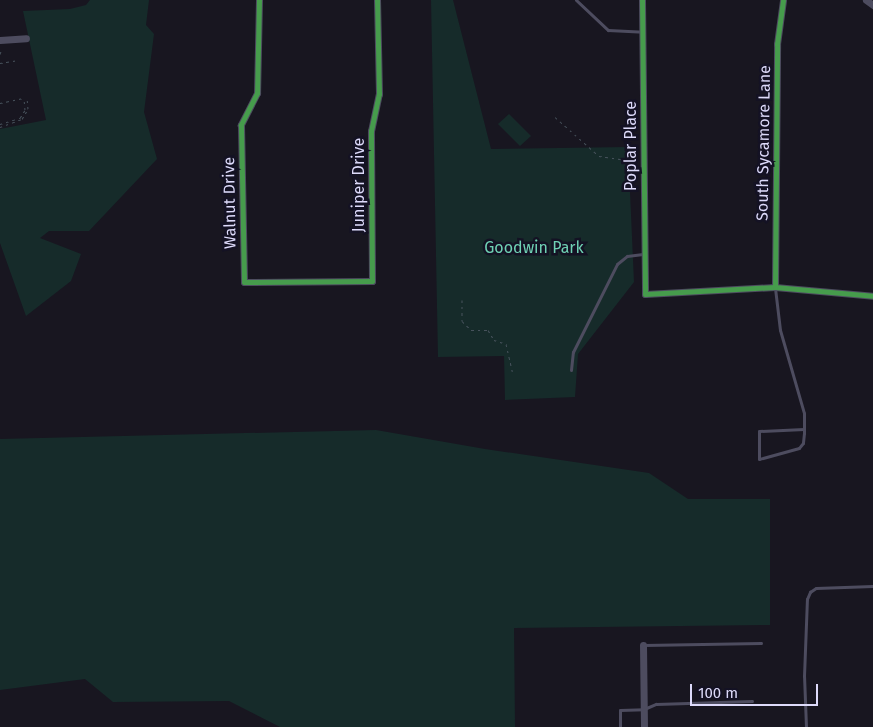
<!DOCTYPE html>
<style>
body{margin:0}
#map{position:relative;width:873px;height:727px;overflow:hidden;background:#181620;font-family:"Fira Sans",sans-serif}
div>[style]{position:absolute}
.green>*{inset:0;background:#162b2a}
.path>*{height:1px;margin-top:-0.5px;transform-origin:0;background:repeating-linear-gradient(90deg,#47525c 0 2.5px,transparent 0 6.5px)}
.service>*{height:3px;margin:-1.5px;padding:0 1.5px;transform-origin:1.5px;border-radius:1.5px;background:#4d4c5f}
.minor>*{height:7px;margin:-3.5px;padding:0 3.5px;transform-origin:3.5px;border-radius:3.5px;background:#4d4c5f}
.cycleway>*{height:5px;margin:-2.5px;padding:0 2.5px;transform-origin:2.5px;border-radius:2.5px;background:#469c4c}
span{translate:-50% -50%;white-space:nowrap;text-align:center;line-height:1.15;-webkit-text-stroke:5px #141224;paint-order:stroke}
.street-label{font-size:16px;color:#dddafa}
.park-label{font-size:16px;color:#6fd1b4}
.scale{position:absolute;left:690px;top:684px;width:128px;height:22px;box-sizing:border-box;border:2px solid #dddafa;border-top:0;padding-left:6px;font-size:15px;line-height:18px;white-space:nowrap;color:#dddafa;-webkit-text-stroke:4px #141224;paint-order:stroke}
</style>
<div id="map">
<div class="green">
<i style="clip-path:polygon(90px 0,149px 0,146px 25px,154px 34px,144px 112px,157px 159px,89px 231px,49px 231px,40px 238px,81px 254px,71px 281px,26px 316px,0 243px,0 129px,46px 120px,23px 11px,70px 9px,86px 5px)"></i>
<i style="clip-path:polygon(431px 0,453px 0,491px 149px,628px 147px,634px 282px,578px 354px,575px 397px,505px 400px,504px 356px,438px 357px)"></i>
<i style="clip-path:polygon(509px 114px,531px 136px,520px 146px,498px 124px)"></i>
<i style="clip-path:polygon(376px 430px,485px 449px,649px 473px,688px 499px,770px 499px,770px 625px,514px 628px,515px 727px,280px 727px,229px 701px,113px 702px,85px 679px,0 690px,0 439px)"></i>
</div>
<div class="path">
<i style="left:0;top:54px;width:6px;rotate:-72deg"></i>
<i style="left:0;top:63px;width:19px;rotate:-9deg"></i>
<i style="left:0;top:103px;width:25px;rotate:-12deg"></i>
<i style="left:555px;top:117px;width:59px;rotate:41.6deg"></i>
<i style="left:599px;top:156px;width:37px;rotate:8deg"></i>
<i style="left:0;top:124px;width:21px;rotate:-17deg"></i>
<i style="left:20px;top:118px;width:9px;rotate:-58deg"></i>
<i style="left:25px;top:110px;width:12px;rotate:-95deg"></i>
<i style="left:0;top:127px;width:23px;rotate:-20deg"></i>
<i style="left:22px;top:119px;width:12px;rotate:-59deg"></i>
<i style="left:28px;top:109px;width:11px;rotate:-95deg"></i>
<i style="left:462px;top:300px;width:21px;rotate:90deg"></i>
<i style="left:462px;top:321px;width:13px;rotate:45deg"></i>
<i style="left:471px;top:330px;width:17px"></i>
<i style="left:488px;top:330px;width:12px;rotate:59deg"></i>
<i style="left:494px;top:340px;width:13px;rotate:18deg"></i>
<i style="left:506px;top:344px;width:28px;rotate:77deg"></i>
</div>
<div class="service">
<i style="left:576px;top:0;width:44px;rotate:43.2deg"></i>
<i style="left:608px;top:30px;width:35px;rotate:3deg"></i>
<i style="left:775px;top:288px;width:42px;rotate:83.2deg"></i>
<i style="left:780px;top:330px;width:86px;rotate:73.9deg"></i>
<i style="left:804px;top:413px;width:20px;rotate:90deg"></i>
<i style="left:804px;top:433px;width:10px;rotate:96deg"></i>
<i style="left:803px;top:443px;width:6px;rotate:129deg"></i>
<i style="left:799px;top:448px;width:41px;rotate:164.6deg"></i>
<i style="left:759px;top:459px;width:28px;rotate:-90deg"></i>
<i style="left:759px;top:431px;width:45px;rotate:-2.5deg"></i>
<i style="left:571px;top:370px;width:18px;rotate:-84deg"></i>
<i style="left:573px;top:352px;width:98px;rotate:-63.4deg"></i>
<i style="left:617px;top:264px;width:13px;rotate:-39deg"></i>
<i style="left:627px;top:256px;width:16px;rotate:-7deg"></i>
<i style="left:644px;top:645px;width:117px;rotate:-1deg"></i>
<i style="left:620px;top:727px;width:17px;rotate:-90deg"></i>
<i style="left:620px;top:710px;width:24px;rotate:-2deg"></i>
<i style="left:644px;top:709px;width:13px;rotate:-23deg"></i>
<i style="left:656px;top:704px;width:96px;rotate:-1.8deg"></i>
<i style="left:806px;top:727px;width:51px;rotate:-92.2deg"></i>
<i style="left:804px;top:676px;width:77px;rotate:-87.8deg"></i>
<i style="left:807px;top:599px;width:8px;rotate:-67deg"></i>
<i style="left:810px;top:592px;width:7px;rotate:-34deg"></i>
<i style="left:816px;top:588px;width:57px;rotate:-2deg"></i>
</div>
<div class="minor">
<i style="left:259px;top:0;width:93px;rotate:91.2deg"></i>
<i style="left:257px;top:93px;width:36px;rotate:117deg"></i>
<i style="left:241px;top:125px;width:157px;rotate:88.9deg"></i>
<i style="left:244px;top:282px;width:128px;rotate:-0.4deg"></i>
<i style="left:372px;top:281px;width:150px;rotate:-90.4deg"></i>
<i style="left:371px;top:131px;width:38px;rotate:-78deg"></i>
<i style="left:379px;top:94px;width:94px;rotate:-91.2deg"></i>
<i style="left:642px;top:0;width:294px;rotate:89.4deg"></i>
<i style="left:645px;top:294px;width:130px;rotate:-3.1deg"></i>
<i style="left:775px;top:287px;width:98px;rotate:5.2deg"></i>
<i style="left:866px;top:0;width:9px;rotate:36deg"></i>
<i style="left:0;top:40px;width:26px;rotate:-4deg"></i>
<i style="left:775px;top:287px;width:243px;rotate:-89.5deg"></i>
<i style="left:777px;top:44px;width:44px;rotate:-82.2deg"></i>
<i style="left:643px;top:645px;width:82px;rotate:89.3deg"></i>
</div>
<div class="cycleway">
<i style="left:259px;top:0;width:93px;rotate:91.2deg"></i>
<i style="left:257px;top:93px;width:36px;rotate:117deg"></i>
<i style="left:241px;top:125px;width:157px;rotate:88.9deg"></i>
<i style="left:244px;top:282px;width:128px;rotate:-0.4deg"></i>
<i style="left:372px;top:281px;width:150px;rotate:-90.4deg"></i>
<i style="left:371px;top:131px;width:38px;rotate:-78deg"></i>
<i style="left:379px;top:94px;width:94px;rotate:-91.2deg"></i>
<i style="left:642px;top:0;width:294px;rotate:89.4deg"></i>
<i style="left:645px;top:294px;width:130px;rotate:-3.1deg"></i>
<i style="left:775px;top:287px;width:98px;rotate:5.2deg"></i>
<i style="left:775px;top:287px;width:243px;rotate:-89.5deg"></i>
<i style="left:777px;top:44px;width:44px;rotate:-82.2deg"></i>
</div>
<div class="street-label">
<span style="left:764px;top:143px;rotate:-89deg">South Sycamore Lane</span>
<span style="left:631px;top:146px;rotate:-90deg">Poplar Place</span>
<span style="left:359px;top:185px;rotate:-90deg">Juniper Drive</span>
<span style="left:230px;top:203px;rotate:-91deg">Walnut Drive</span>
</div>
<div class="park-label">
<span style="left:534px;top:248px">Goodwin Park</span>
</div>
<div class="scale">100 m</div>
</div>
